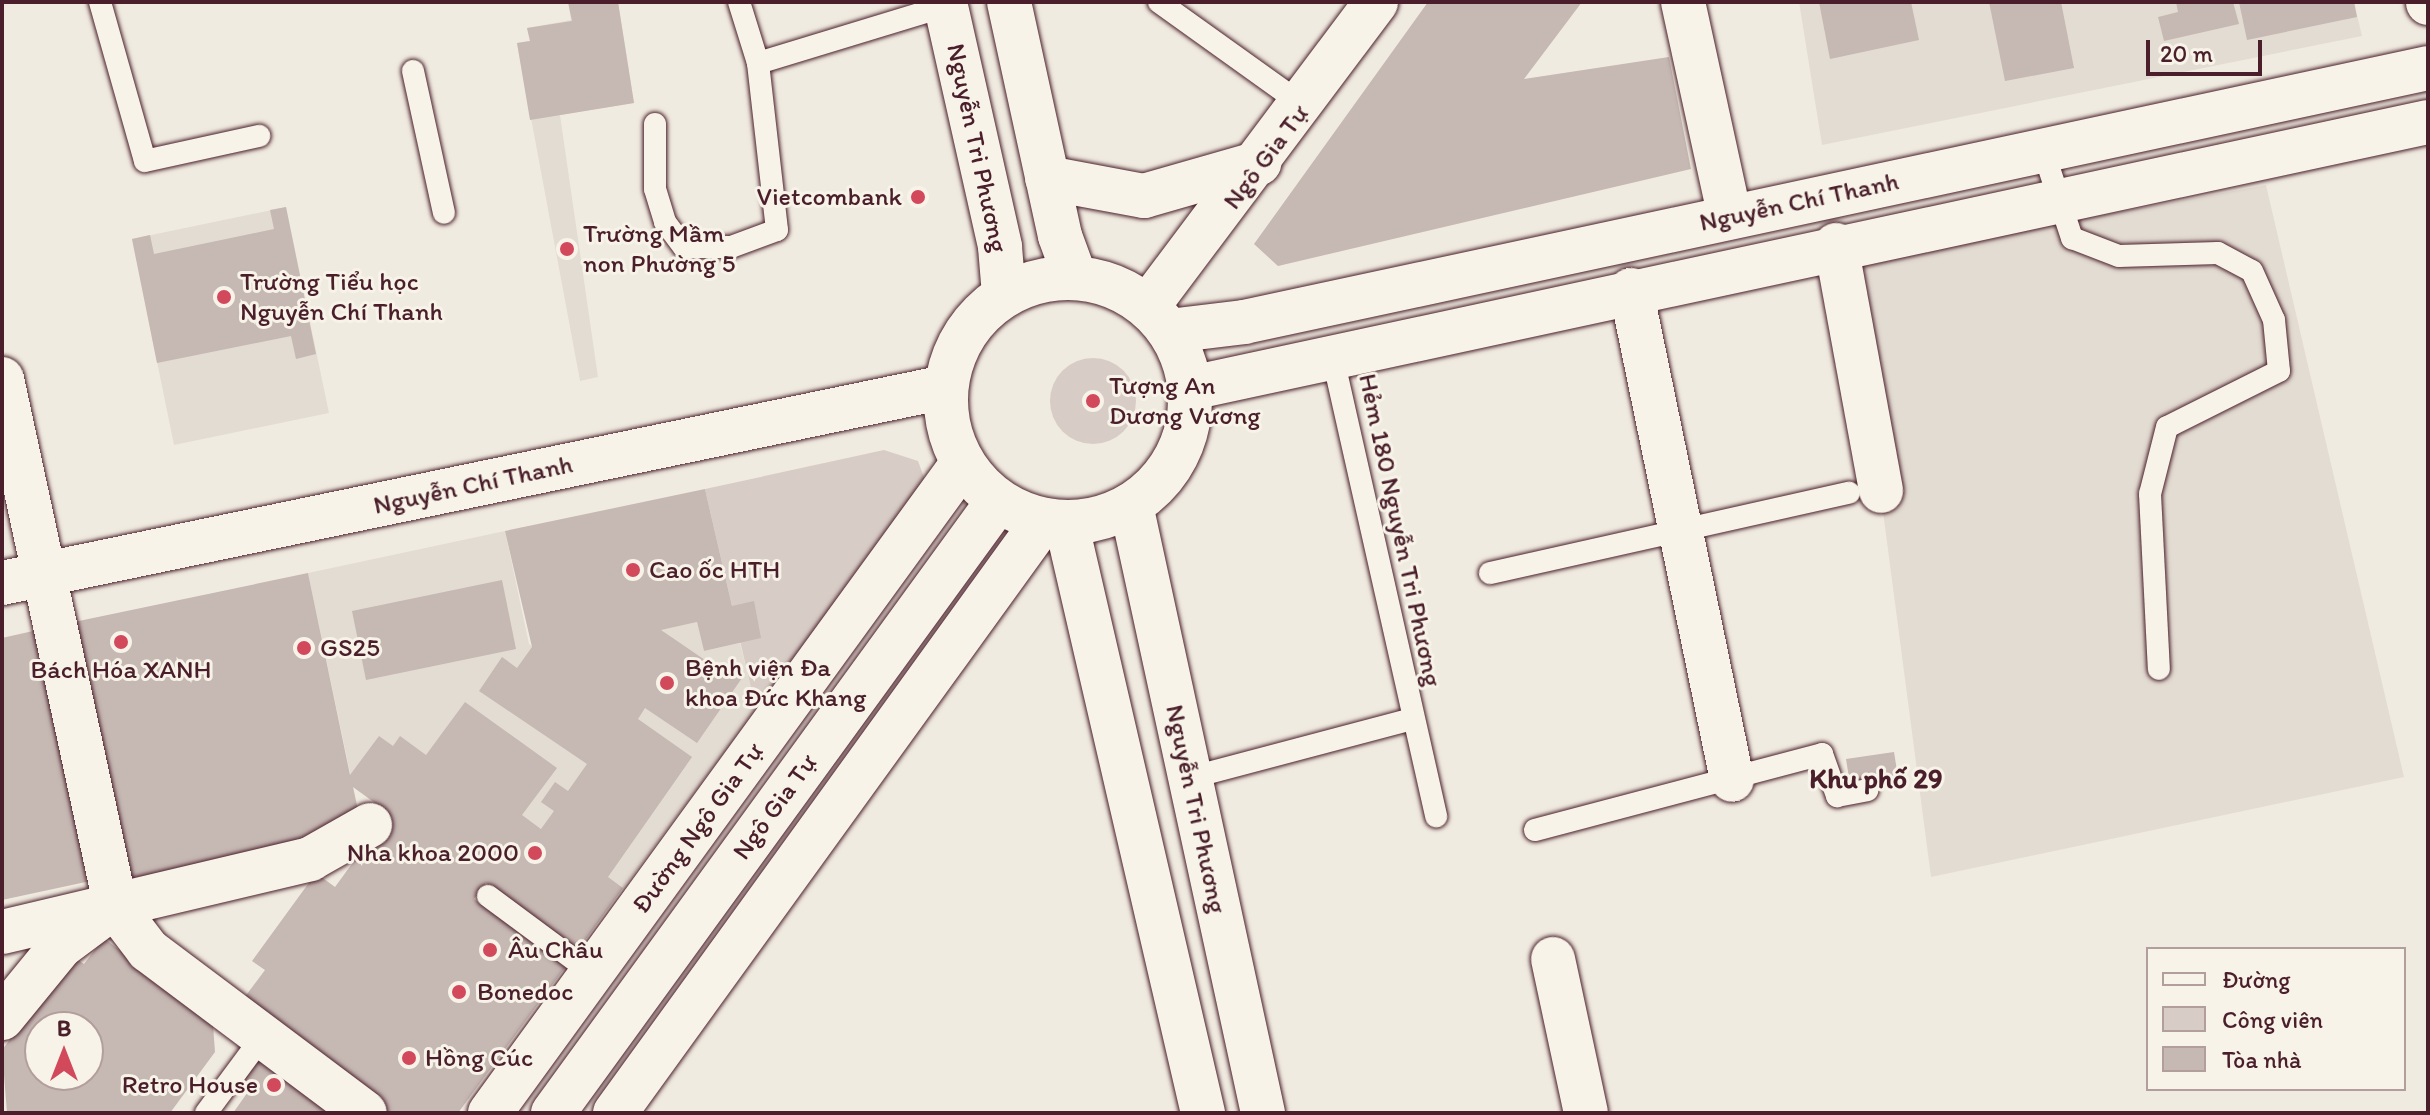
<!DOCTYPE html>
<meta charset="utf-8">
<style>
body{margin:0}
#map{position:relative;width:2430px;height:1115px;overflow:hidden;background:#f0ebe0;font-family:Itim,sans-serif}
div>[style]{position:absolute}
.built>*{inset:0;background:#e3dcd2}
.green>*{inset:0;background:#d8cdc6}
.round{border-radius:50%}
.building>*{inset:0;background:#c6b8b3}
.roads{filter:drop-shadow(0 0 2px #4a1f2b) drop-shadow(0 0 2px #4a1f2b)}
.lane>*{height:22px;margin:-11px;padding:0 11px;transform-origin:11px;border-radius:11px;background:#f7f3e8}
.street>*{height:44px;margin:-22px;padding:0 22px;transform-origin:22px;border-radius:22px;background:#f7f3e8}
.secondary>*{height:44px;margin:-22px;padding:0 22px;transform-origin:22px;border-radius:22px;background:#f7f3e8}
.primary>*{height:44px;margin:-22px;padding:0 22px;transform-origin:22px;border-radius:22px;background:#f7f3e8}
.primary>.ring{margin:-22px;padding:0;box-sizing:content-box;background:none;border:44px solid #f7f3e8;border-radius:50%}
.dots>*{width:22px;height:22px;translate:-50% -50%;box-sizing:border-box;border:4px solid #f7f3e8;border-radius:50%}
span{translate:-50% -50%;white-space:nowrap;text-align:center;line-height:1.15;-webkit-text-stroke:6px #f7f3e8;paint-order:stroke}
.street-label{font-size:26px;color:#4a1f2b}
.poi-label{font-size:26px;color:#4a1f2b}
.right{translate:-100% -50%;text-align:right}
.left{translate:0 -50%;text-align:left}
.neighbourhood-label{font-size:28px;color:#4a1f2b;font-weight:700}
.frame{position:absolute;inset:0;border:4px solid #4a1f2b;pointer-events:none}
.legend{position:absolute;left:2146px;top:947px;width:260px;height:144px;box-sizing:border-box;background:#f7f3e8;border:2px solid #b29e9c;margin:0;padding:10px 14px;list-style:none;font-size:24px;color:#4a1f2b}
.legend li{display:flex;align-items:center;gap:16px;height:40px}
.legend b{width:40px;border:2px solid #b29e9c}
.north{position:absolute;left:24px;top:1011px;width:80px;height:80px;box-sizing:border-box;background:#f7f3e8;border:2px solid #b29e9c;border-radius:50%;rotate:0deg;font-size:22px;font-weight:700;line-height:32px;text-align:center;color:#4a1f2b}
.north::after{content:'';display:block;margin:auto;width:28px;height:36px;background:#d1495b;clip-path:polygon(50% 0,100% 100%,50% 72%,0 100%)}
.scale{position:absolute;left:2146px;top:40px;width:116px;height:36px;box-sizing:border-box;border:4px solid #4a1f2b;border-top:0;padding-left:10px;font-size:24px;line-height:28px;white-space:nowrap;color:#4a1f2b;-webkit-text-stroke:6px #f7f3e8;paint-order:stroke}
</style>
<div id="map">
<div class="built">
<i style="clip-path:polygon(568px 2px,618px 2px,634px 103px,560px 115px,598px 377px,580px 381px,517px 43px,530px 41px,527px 28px,571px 20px)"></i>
<i style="clip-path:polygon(1799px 2px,2354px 2px,2362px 36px,1822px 145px)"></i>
<i style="clip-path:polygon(2266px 185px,2404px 777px,1931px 877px,1850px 261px)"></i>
<i style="clip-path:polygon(286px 207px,329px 413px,174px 445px,132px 239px)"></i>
<i style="clip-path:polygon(505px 531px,529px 644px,544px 655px,697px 622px,704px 651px,740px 643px,756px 710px,623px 888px,523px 816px,477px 877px,353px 787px,308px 573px)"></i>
</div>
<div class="green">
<i class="round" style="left:1050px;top:358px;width:86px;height:86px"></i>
<i style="clip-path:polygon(884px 450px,918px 461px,925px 480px,756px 710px,705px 489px)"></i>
</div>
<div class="building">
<i style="clip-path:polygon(568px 2px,618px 2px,634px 103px,530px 120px,517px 43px,530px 41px,527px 28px,572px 21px)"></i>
<i style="clip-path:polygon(1428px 2px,1582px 2px,1524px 79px,1669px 57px,1691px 169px,1278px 266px,1254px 244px)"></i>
<i style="clip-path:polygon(1819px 2px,1911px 2px,1919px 40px,1830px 59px)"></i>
<i style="clip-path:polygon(1989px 2px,2061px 2px,2074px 68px,2005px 81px)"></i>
<i style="clip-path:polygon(2176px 2px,2233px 2px,2239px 24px,2164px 41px,2158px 17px,2178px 12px)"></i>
<i style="clip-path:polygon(2239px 2px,2354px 2px,2357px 17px,2247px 40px)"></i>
<i style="clip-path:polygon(286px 207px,316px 354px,296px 359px,291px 336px,157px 363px,132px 239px,150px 235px,154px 254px,274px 229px,270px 210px)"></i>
<i style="clip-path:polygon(705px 489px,732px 606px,754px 601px,761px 638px,704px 651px,697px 622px,661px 630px,721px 671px,738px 666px,742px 678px,697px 743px,645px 708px,638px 719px,692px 757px,608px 877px,623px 888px,578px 950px,486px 883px,474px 899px,566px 966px,458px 1113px,384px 1113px,238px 1006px,265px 970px,252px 961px,316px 873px,335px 887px,389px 813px,353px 787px,360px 819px,325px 834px,129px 882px,74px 622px,308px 573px,350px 775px,379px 736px,393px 746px,400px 736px,426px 755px,465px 702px,557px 768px,522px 815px,541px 829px,554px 811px,541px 802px,555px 782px,568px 791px,587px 764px,479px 691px,502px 657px,517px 668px,532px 647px,505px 531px)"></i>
<i style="clip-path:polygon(502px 580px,516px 649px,366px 680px,352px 611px)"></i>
<i style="clip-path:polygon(42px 629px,95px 880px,2px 900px,2px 638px)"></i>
<i style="clip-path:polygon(1894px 752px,1898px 777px,1850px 784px,1846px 759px)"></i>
<i style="clip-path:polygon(evenodd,104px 938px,213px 1025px,215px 1052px,170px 1113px,7px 1113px,2px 1050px,72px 956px,84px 964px,104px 938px,40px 1027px,88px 1027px,88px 1075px,40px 1075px,40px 1027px)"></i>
<i style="clip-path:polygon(261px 1055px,340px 1113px,233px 1113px,250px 1089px,242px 1082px)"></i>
</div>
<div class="roads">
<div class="lane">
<i style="left:100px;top:2px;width:165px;rotate:74.2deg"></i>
<i style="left:145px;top:161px;width:117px;rotate:-12.4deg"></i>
<i style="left:1159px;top:2px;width:178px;rotate:35.6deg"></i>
<i style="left:758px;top:63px;width:196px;rotate:-16.9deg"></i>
<i style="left:413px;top:71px;width:145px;rotate:77.7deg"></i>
<i style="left:655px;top:124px;width:65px;rotate:90deg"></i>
<i style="left:655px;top:189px;width:34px;rotate:73deg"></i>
<i style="left:665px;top:222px;width:31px;rotate:53deg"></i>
<i style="left:684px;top:247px;width:47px"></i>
<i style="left:731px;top:247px;width:49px;rotate:-20.3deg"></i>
<i style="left:777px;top:230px;width:168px;rotate:-96.5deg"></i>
<i style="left:758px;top:63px;width:64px;rotate:-107.3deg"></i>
<i style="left:2043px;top:150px;width:93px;rotate:71.8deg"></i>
<i style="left:2072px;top:238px;width:50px;rotate:21deg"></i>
<i style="left:2119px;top:256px;width:99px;rotate:-1.7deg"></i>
<i style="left:2218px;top:253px;width:38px;rotate:28deg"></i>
<i style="left:2252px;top:271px;width:54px;rotate:65.8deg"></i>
<i style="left:2274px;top:320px;width:51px;rotate:84.4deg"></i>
<i style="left:2279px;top:371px;width:125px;rotate:153.4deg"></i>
<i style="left:2167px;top:427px;width:69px;rotate:104.2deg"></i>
<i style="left:2150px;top:494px;width:175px;rotate:87.1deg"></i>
<i style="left:1332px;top:354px;width:474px;rotate:77.3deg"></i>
<i style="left:1490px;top:573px;width:368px;rotate:-12.6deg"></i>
<i style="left:1189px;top:778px;width:232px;rotate:-14.8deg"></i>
<i style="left:1535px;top:830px;width:297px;rotate:-14.8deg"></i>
<i style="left:1822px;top:754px;width:45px;rotate:70.3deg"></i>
<i style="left:1837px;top:796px;width:31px;rotate:-11deg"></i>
<i style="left:488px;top:896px;width:129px;rotate:36.5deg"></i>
<i style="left:206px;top:1113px;width:96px;rotate:-53.5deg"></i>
</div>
<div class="street">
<i style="left:1683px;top:2px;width:220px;rotate:77.7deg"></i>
<i style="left:1836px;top:245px;width:250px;rotate:79.6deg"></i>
<i style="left:1631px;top:290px;width:500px;rotate:78.35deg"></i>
<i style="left:2px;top:379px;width:541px;rotate:77.84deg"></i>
<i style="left:116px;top:908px;width:53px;rotate:52.7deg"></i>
<i style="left:148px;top:950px;width:271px;rotate:36.9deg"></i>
<i style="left:2px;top:932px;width:317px;rotate:-13.3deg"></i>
<i style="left:310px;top:859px;width:69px;rotate:-29.5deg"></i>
<i style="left:1553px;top:959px;width:157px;rotate:77.9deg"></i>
<i style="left:2px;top:1018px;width:93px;rotate:-50.7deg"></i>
<i style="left:61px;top:946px;width:49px;rotate:-36.6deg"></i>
</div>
<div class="secondary">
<i style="left:2428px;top:2px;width:1px;rotate:90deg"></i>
<i style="left:1170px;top:331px;width:75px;rotate:-6.9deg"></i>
<i style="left:1244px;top:322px;width:1211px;rotate:-12.11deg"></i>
<i style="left:1191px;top:388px;width:1265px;rotate:-12.14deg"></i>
<i style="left:2px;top:583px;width:963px;rotate:-11.74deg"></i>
</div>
<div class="primary">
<i style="left:945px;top:2px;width:251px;rotate:77.3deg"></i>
<i style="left:1000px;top:247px;width:48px;rotate:85.2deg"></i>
<i style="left:1009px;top:2px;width:239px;rotate:77.7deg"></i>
<i style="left:1060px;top:236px;width:44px;rotate:69.9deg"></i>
<i style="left:1047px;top:178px;width:99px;rotate:10.5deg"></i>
<i style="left:1144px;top:196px;width:120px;rotate:-16deg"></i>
<i class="ring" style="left:946px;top:278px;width:200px;height:200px"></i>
<i style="left:1148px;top:306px;width:380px;rotate:-53.1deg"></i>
<i style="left:1131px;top:505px;width:622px;rotate:77.75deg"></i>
<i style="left:1066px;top:522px;width:607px;rotate:76.95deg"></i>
<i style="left:490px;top:1113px;width:802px;rotate:-53.97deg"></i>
<i style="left:553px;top:1113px;width:757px;rotate:-53.98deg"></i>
<i style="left:615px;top:1113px;width:732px;rotate:-54.12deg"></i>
</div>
</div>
<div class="dots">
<i style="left:918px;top:197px;background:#d1495b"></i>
<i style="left:567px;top:249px;background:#d1495b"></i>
<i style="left:224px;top:297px;background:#d1495b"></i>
<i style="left:1093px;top:401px;background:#d1495b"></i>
<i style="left:633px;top:570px;background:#d1495b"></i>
<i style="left:121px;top:642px;background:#d1495b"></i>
<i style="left:304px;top:648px;background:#d1495b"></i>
<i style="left:667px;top:683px;background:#d1495b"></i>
<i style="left:535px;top:853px;background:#d1495b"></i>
<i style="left:490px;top:950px;background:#d1495b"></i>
<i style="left:459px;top:992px;background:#d1495b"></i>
<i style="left:409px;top:1058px;background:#d1495b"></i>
<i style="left:274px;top:1085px;background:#d1495b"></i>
</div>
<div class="street-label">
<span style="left:977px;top:148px;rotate:78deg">Nguyễn Tri Phương</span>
<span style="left:1266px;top:157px;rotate:-53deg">Ngô Gia Tự</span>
<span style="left:1799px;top:202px;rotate:-12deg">Nguyễn Chí Thanh</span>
<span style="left:473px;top:485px;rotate:-12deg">Nguyễn Chí Thanh</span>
<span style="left:1400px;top:530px;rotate:78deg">Hẻm 180 Nguyễn Tri Phương</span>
<span style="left:775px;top:807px;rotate:-54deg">Ngô Gia Tự</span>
<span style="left:1196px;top:809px;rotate:78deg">Nguyễn Tri Phương</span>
<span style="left:698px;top:828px;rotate:-54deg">Đường Ngô Gia Tự</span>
</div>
<div class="poi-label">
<span class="right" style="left:902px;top:197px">Vietcombank</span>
<span class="left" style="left:583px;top:249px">Trường Mầm<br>non Phường 5</span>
<span class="left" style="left:240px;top:297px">Trường Tiểu học<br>Nguyễn Chí Thanh</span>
<span class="left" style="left:1109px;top:401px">Tượng An<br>Dương Vương</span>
<span class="left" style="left:649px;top:570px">Cao ốc HTH</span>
<span class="left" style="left:320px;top:648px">GS25</span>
<span class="left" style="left:685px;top:683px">Bệnh viện Đa<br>khoa Đức Khang</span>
<span style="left:121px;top:670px">Bách Hóa XANH</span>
<span class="right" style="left:519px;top:853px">Nha khoa 2000</span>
<span class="left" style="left:508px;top:950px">Âu Châu</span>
<span class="left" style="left:477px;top:992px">Bonedoc</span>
<span class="left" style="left:425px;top:1058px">Hồng Cúc</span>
<span class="right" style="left:258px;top:1085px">Retro House</span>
</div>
<div class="neighbourhood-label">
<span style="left:1876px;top:778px">Khu phố 29</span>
</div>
<div class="frame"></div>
<ul class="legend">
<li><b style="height:10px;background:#f7f3e8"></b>Đường</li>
<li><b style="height:22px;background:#d8cdc6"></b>Công viên</li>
<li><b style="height:22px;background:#c6b8b3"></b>Tòa nhà</li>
</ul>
<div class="north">B</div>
<div class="scale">20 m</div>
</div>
